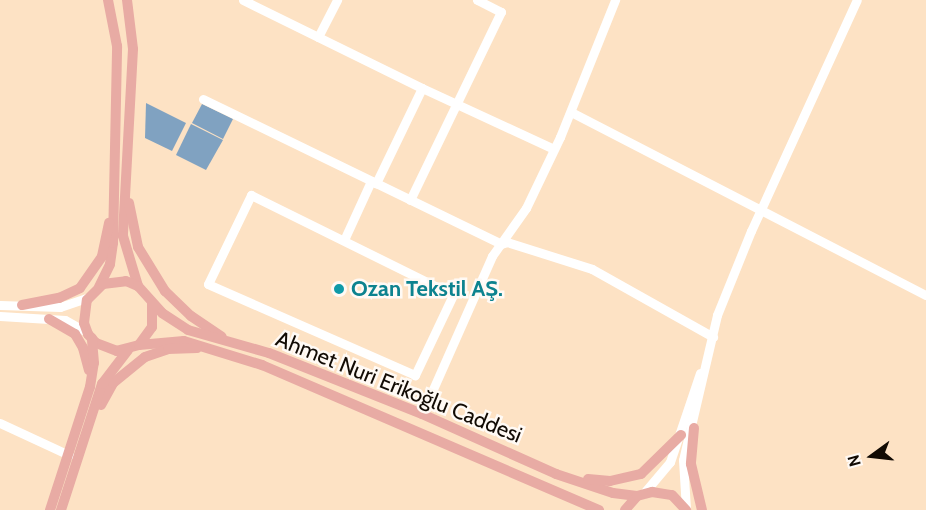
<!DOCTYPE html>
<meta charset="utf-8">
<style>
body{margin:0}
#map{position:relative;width:926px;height:510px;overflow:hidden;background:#fcebd7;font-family:Cabin,sans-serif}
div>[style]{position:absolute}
.built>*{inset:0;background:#fde2c4}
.water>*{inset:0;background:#80a2c1}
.minor>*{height:9px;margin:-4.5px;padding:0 4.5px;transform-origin:4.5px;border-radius:4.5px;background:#fff}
.major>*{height:10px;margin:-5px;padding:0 5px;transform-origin:5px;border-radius:5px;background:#e8aba4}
.dots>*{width:16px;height:16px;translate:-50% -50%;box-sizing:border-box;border:3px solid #fffaf5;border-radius:50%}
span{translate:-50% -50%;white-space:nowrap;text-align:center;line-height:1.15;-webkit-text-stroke:5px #fffaf5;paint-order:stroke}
.culture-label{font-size:22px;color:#0d838f;font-weight:700}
.left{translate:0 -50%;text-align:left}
.street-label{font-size:22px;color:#120b04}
.north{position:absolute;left:842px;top:426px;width:60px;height:60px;-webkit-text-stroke:4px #fffaf5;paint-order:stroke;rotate:255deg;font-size:16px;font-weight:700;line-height:24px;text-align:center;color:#120b04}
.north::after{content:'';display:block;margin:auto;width:21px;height:27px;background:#120b04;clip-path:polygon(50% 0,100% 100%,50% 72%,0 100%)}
</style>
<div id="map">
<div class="built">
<i style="clip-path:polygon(0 0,926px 0,926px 510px,0 510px)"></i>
</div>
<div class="water">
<i style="clip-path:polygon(146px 103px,186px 123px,172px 151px,145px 138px)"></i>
<i style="clip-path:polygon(202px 104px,233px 119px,223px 139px,192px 123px)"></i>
<i style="clip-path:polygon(191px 124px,223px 140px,206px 170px,176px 155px)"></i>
</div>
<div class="minor">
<i style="left:243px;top:0;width:199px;rotate:26.2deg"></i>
<i style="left:422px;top:88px;width:106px;rotate:115.8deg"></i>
<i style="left:318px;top:37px;width:42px;rotate:-62.8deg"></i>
<i style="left:422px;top:88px;width:145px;rotate:24.8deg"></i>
<i style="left:203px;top:99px;width:331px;rotate:25.9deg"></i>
<i style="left:501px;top:244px;width:6px;rotate:-18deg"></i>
<i style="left:507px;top:242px;width:89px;rotate:17.6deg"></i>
<i style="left:592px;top:269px;width:139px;rotate:29.3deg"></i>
<i style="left:571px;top:112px;width:399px;rotate:27.3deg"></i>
<i style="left:251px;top:195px;width:225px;rotate:26.3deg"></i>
<i style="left:453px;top:295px;width:89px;rotate:115.4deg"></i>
<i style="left:415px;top:375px;width:226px;rotate:-156.3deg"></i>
<i style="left:208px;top:284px;width:99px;rotate:-64.2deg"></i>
<i style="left:410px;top:200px;width:209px;rotate:-64.2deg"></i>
<i style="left:501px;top:12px;width:27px;rotate:-153deg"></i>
<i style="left:344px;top:240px;width:65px;rotate:-65.4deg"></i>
<i style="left:0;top:305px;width:60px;rotate:1.9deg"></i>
<i style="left:60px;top:307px;width:31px;rotate:-19deg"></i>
<i style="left:0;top:316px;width:65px;rotate:3.5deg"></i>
<i style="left:65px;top:320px;width:25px;rotate:29deg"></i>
<i style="left:422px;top:414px;width:173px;rotate:-66.1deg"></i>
<i style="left:492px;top:256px;width:59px;rotate:-54.7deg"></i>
<i style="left:526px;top:208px;width:79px;rotate:-64.4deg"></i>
<i style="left:560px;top:137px;width:148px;rotate:-68.1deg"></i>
<i style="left:0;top:423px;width:76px;rotate:24.9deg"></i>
<i style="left:643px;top:494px;width:42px;rotate:-49.8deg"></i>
<i style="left:670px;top:462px;width:94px;rotate:-71.4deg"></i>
<i style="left:686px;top:509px;width:49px;rotate:-93.5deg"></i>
<i style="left:683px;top:460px;width:149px;rotate:-76.8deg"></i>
<i style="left:717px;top:315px;width:91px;rotate:-68deg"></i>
<i style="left:751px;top:231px;width:254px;rotate:-65.4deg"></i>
</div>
<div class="major">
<i style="left:127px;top:0;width:49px;rotate:83deg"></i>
<i style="left:133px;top:49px;width:187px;rotate:93.1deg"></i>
<i style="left:123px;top:236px;width:52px;rotate:73.3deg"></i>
<i style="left:129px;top:203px;width:45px;rotate:78.4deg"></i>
<i style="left:138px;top:247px;width:52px;rotate:58.5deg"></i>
<i style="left:165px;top:291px;width:36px;rotate:44deg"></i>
<i style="left:191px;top:316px;width:37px;rotate:34deg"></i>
<i style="left:99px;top:287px;width:25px;rotate:-64deg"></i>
<i style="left:110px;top:264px;width:21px;rotate:-82deg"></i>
<i style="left:113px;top:243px;width:197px;rotate:-88.8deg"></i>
<i style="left:117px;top:46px;width:47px;rotate:-101.1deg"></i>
<i style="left:152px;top:303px;width:24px;rotate:90deg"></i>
<i style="left:152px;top:327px;width:22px;rotate:126deg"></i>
<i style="left:139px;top:345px;width:23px;rotate:165deg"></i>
<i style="left:117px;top:351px;width:22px;rotate:-159deg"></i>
<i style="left:96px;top:343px;width:12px;rotate:-132deg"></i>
<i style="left:88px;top:334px;width:12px;rotate:-110deg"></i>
<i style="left:84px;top:323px;width:23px;rotate:-83deg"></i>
<i style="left:87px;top:300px;width:23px;rotate:-45deg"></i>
<i style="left:103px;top:284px;width:23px;rotate:-7deg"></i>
<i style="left:126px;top:281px;width:13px;rotate:23deg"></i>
<i style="left:138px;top:286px;width:36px;rotate:48deg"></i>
<i style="left:162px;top:313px;width:31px;rotate:33deg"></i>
<i style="left:188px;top:330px;width:84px;rotate:15.9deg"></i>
<i style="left:269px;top:353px;width:165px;rotate:21.7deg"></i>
<i style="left:422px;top:414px;width:147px;rotate:24.1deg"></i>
<i style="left:556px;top:474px;width:60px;rotate:18.4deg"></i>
<i style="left:613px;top:493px;width:24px;rotate:7deg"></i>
<i style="left:22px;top:305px;width:38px;rotate:-11deg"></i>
<i style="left:59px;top:298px;width:23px;rotate:-25deg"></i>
<i style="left:80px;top:288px;width:39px;rotate:-55deg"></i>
<i style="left:102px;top:256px;width:34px;rotate:-78deg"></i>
<i style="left:49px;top:319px;width:30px;rotate:30deg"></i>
<i style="left:75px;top:334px;width:16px;rotate:60deg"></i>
<i style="left:83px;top:348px;width:23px;rotate:75deg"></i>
<i style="left:139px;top:345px;width:45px;rotate:-5.1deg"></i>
<i style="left:184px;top:341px;width:82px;rotate:17.1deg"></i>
<i style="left:262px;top:365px;width:367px;rotate:23.3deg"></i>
<i style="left:101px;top:405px;width:25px;rotate:-61deg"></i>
<i style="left:113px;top:383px;width:41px;rotate:-39.1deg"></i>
<i style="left:145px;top:357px;width:24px;rotate:-19deg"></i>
<i style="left:168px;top:349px;width:29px;rotate:-2deg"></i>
<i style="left:694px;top:428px;width:36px;rotate:95deg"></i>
<i style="left:691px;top:464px;width:47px;rotate:76.6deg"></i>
<i style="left:588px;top:479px;width:22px;rotate:5deg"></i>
<i style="left:610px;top:481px;width:32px;rotate:-13deg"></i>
<i style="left:641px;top:474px;width:56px;rotate:-44.3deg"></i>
<i style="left:50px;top:510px;width:129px;rotate:-72deg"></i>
<i style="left:90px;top:387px;width:24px;rotate:-81deg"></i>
<i style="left:94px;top:363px;width:25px;rotate:-95deg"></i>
<i style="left:61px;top:510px;width:133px;rotate:-72deg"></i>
<i style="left:102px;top:384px;width:43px;rotate:-52.6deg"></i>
<i style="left:625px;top:510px;width:18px;rotate:-49deg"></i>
<i style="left:637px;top:496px;width:16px;rotate:-15deg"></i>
<i style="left:652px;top:492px;width:20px;rotate:9deg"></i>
<i style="left:672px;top:495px;width:21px;rotate:47deg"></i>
</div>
<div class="dots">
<i style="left:339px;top:289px;background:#0f9aa8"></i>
</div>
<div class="culture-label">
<span class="left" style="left:351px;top:289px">Ozan Tekstil AŞ.</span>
</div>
<div class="street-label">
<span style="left:399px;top:387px;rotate:22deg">Ahmet Nuri Erikoğlu Caddesi</span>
</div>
<div class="north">N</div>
</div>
